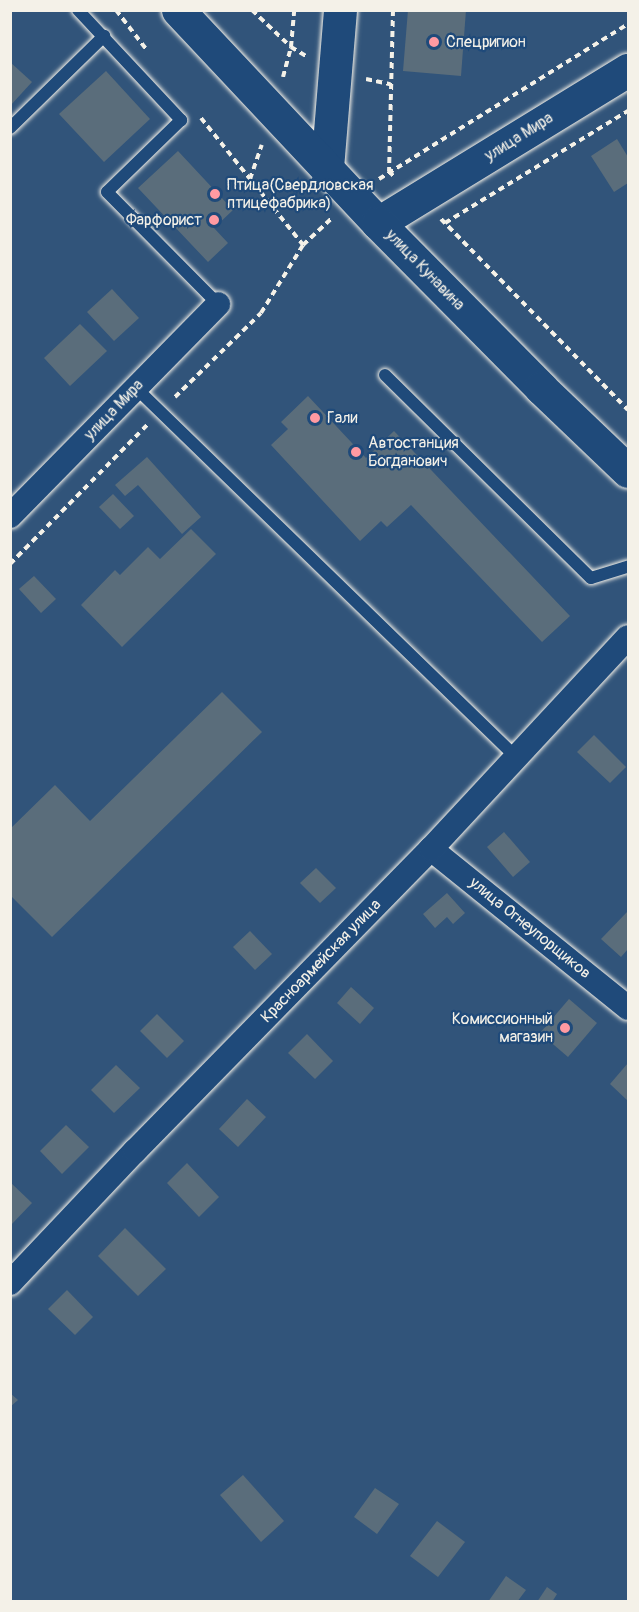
<!DOCTYPE html>
<meta charset="utf-8">
<style>
body{margin:0}
#map{position:relative;width:639px;height:1612px;overflow:hidden;background:#31547a;font-family:Pangolin,sans-serif}
div>[style]{position:absolute}
.building>*{inset:0;background:#5a6d7b}
.path>*{height:4px;margin-top:-2px;transform-origin:0;background:repeating-linear-gradient(90deg,#f4f1e8 0 6px,transparent 0 10.5px)}
.roads{filter:drop-shadow(0 0 2px #f4f1e8) drop-shadow(0 0 2px #f4f1e8)}
.lane>*{height:12px;margin:-6px;padding:0 6px;transform-origin:6px;border-radius:6px;background:#1f4a7a}
.street>*{height:24px;margin:-12px;padding:0 12px;transform-origin:12px;border-radius:12px;background:#1f4a7a}
.secondary>*{height:33px;margin:-16.5px;padding:0 16.5px;transform-origin:16.5px;border-radius:16.5px;background:#1f4a7a}
.primary>*{height:33px;margin:-16.5px;padding:0 16.5px;transform-origin:16.5px;border-radius:16.5px;background:#1f4a7a}
.dots>*{width:16px;height:16px;translate:-50% -50%;box-sizing:border-box;border:3px solid #1f4a7a;border-radius:50%}
span{translate:-50% -50%;white-space:nowrap;text-align:center;line-height:1.15;-webkit-text-stroke:4.5px #1f4a7a;paint-order:stroke}
.poi-label{font-size:16px;color:#f4f1e8}
.left{translate:0 -50%;text-align:left}
.right{translate:-100% -50%;text-align:right}
.street-label{font-size:16px;color:#f4f1e8}
.frame{position:absolute;inset:0;border:12px solid #f4f1e8;pointer-events:none}
</style>
<div id="map">
<div class="building">
<i style="clip-path:polygon(408px 10px,466px 10px,461px 76px,403px 71px)"></i>
<i style="clip-path:polygon(10px 62px,32px 82px,10px 106px)"></i>
<i style="clip-path:polygon(106px 71px,150px 119px,104px 162px,59px 114px)"></i>
<i style="clip-path:polygon(617px 139px,628px 157px,628px 183px,614px 192px,591px 156px)"></i>
<i style="clip-path:polygon(178px 151px,233px 210px,214px 228px,228px 243px,208px 262px,138px 188px)"></i>
<i style="clip-path:polygon(112px 289px,139px 318px,114px 341px,87px 312px)"></i>
<i style="clip-path:polygon(80px 324px,107px 351px,70px 386px,44px 358px)"></i>
<i style="clip-path:polygon(308px 396px,366px 458px,394px 431px,570px 616px,542px 642px,411px 505px,387px 527px,381px 521px,360px 541px,271px 445px,288px 429px,281px 422px)"></i>
<i style="clip-path:polygon(147px 457px,201px 517px,182px 534px,138px 485px,125px 496px,115px 485px)"></i>
<i style="clip-path:polygon(113px 494px,134px 516px,120px 529px,99px 507px)"></i>
<i style="clip-path:polygon(191px 529px,216px 554px,122px 647px,81px 605px,115px 570px,120px 575px,148px 547px,160px 559px)"></i>
<i style="clip-path:polygon(34px 576px,56px 599px,41px 613px,19px 589px)"></i>
<i style="clip-path:polygon(222px 692px,262px 732px,52px 937px,10px 895px,10px 829px,55px 785px,90px 821px)"></i>
<i style="clip-path:polygon(594px 735px,626px 767px,610px 783px,577px 752px)"></i>
<i style="clip-path:polygon(504px 832px,530px 862px,513px 877px,487px 847px)"></i>
<i style="clip-path:polygon(316px 868px,336px 888px,320px 903px,300px 883px)"></i>
<i style="clip-path:polygon(447px 893px,465px 913px,453px 924px,447px 917px,435px 928px,423px 914px)"></i>
<i style="clip-path:polygon(627px 912px,628px 949px,621px 957px,601px 939px)"></i>
<i style="clip-path:polygon(250px 931px,272px 954px,255px 970px,233px 947px)"></i>
<i style="clip-path:polygon(351px 987px,374px 1008px,360px 1024px,337px 1003px)"></i>
<i style="clip-path:polygon(569px 999px,597px 1023px,568px 1057px,540px 1033px)"></i>
<i style="clip-path:polygon(157px 1014px,184px 1041px,167px 1058px,140px 1031px)"></i>
<i style="clip-path:polygon(307px 1034px,333px 1061px,315px 1079px,288px 1053px)"></i>
<i style="clip-path:polygon(628px 1063px,628px 1101px,610px 1084px)"></i>
<i style="clip-path:polygon(116px 1065px,140px 1088px,114px 1113px,91px 1090px)"></i>
<i style="clip-path:polygon(247px 1099px,266px 1117px,238px 1147px,219px 1129px)"></i>
<i style="clip-path:polygon(66px 1125px,89px 1147px,62px 1174px,40px 1151px)"></i>
<i style="clip-path:polygon(187px 1163px,219px 1197px,199px 1217px,167px 1183px)"></i>
<i style="clip-path:polygon(10px 1182px,32px 1203px,10px 1226px)"></i>
<i style="clip-path:polygon(125px 1228px,166px 1269px,138px 1296px,98px 1256px)"></i>
<i style="clip-path:polygon(67px 1290px,93px 1317px,75px 1335px,48px 1309px)"></i>
<i style="clip-path:polygon(10px 1393px,18px 1400px,10px 1407px)"></i>
<i style="clip-path:polygon(243px 1475px,284px 1521px,261px 1542px,220px 1495px)"></i>
<i style="clip-path:polygon(375px 1488px,399px 1504px,377px 1534px,354px 1517px)"></i>
<i style="clip-path:polygon(437px 1521px,465px 1542px,438px 1577px,410px 1556px)"></i>
<i style="clip-path:polygon(506px 1576px,526px 1590px,517px 1602px,488px 1602px)"></i>
<i style="clip-path:polygon(547px 1587px,557px 1594px,552px 1602px,537px 1602px)"></i>
</div>
<div class="path">
<i style="left:116px;top:10px;width:49px;rotate:52.4deg"></i>
<i style="left:252px;top:10px;width:54px;rotate:43.5deg"></i>
<i style="left:291px;top:47px;width:17px;rotate:31deg"></i>
<i style="left:393px;top:10px;width:161px;rotate:91.4deg"></i>
<i style="left:389px;top:171px;width:9px;rotate:49deg"></i>
<i style="left:283px;top:77px;width:31px;rotate:-75deg"></i>
<i style="left:291px;top:47px;width:37px;rotate:-85deg"></i>
<i style="left:366px;top:79px;width:25px;rotate:12deg"></i>
<i style="left:201px;top:118px;width:163px;rotate:51.2deg"></i>
<i style="left:303px;top:245px;width:40px;rotate:-43deg"></i>
<i style="left:250px;top:179px;width:36px;rotate:-71deg"></i>
<i style="left:379px;top:179px;width:293px;rotate:-31.9deg"></i>
<i style="left:441px;top:219px;width:267px;rotate:45.6deg"></i>
<i style="left:445px;top:223px;width:215px;rotate:-31.5deg"></i>
<i style="left:175px;top:397px;width:120px;rotate:-44.3deg"></i>
<i style="left:261px;top:313px;width:80px;rotate:-58.3deg"></i>
<i style="left:10px;top:564px;width:195px;rotate:-45.4deg"></i>
</div>
<div class="roads">
<div class="lane">
<i style="left:78px;top:10px;width:151px;rotate:46.9deg"></i>
<i style="left:181px;top:120px;width:103px;rotate:135.8deg"></i>
<i style="left:107px;top:192px;width:158px;rotate:45.3deg"></i>
<i style="left:10px;top:128px;width:132px;rotate:-44.4deg"></i>
<i style="left:385px;top:375px;width:289px;rotate:44.6deg"></i>
<i style="left:591px;top:578px;width:39px;rotate:-17deg"></i>
<i style="left:136px;top:388px;width:528px;rotate:44.16deg"></i>
</div>
<div class="street">
<i style="left:10px;top:516px;width:297px;rotate:-45.5deg"></i>
<i style="left:431px;top:849px;width:253px;rotate:38.9deg"></i>
<i style="left:10px;top:1283px;width:182px;rotate:-46.6deg"></i>
<i style="left:135px;top:1151px;width:423px;rotate:-45.6deg"></i>
<i style="left:431px;top:849px;width:289px;rotate:-47.1deg"></i>
</div>
<div class="secondary">
<i style="left:327px;top:168px;width:159px;rotate:-85.3deg"></i>
<i style="left:378px;top:223px;width:293px;rotate:-31.5deg"></i>
</div>
<div class="primary">
<i style="left:178px;top:10px;width:292px;rotate:46.8deg"></i>
<i style="left:378px;top:223px;width:232px;rotate:45.3deg"></i>
<i style="left:541px;top:388px;width:120px;rotate:43.7deg"></i>
</div>
</div>
<div class="dots">
<i style="left:434px;top:42px;background:#ff9aa2"></i>
<i style="left:215px;top:194px;background:#ff9aa2"></i>
<i style="left:214px;top:220px;background:#ff9aa2"></i>
<i style="left:315px;top:418px;background:#ff9aa2"></i>
<i style="left:356px;top:452px;background:#ff9aa2"></i>
<i style="left:565px;top:1028px;background:#ff9aa2"></i>
</div>
<div class="poi-label">
<span class="left" style="left:446px;top:42px">Спецригион</span>
<span class="left" style="left:227px;top:194px">Птица(Свердловская<br>птицефабрика)</span>
<span class="right" style="left:202px;top:220px">Фарфорист</span>
<span class="left" style="left:327px;top:418px">Гали</span>
<span class="left" style="left:368px;top:452px">Автостанция<br>Богданович</span>
<span class="right" style="left:553px;top:1028px">Комиссионный<br>магазин</span>
</div>
<div class="street-label">
<span style="left:519px;top:137px;rotate:-32deg">улица Мира</span>
<span style="left:425px;top:270px;rotate:46deg">улица Кунавина</span>
<span style="left:114px;top:410px;rotate:-46deg">улица Мира</span>
<span style="left:530px;top:928px;rotate:39deg">улица Огнеупорщиков</span>
<span style="left:321px;top:961px;rotate:-46deg">Красноармейская улица</span>
</div>
<div class="frame"></div>
</div>
